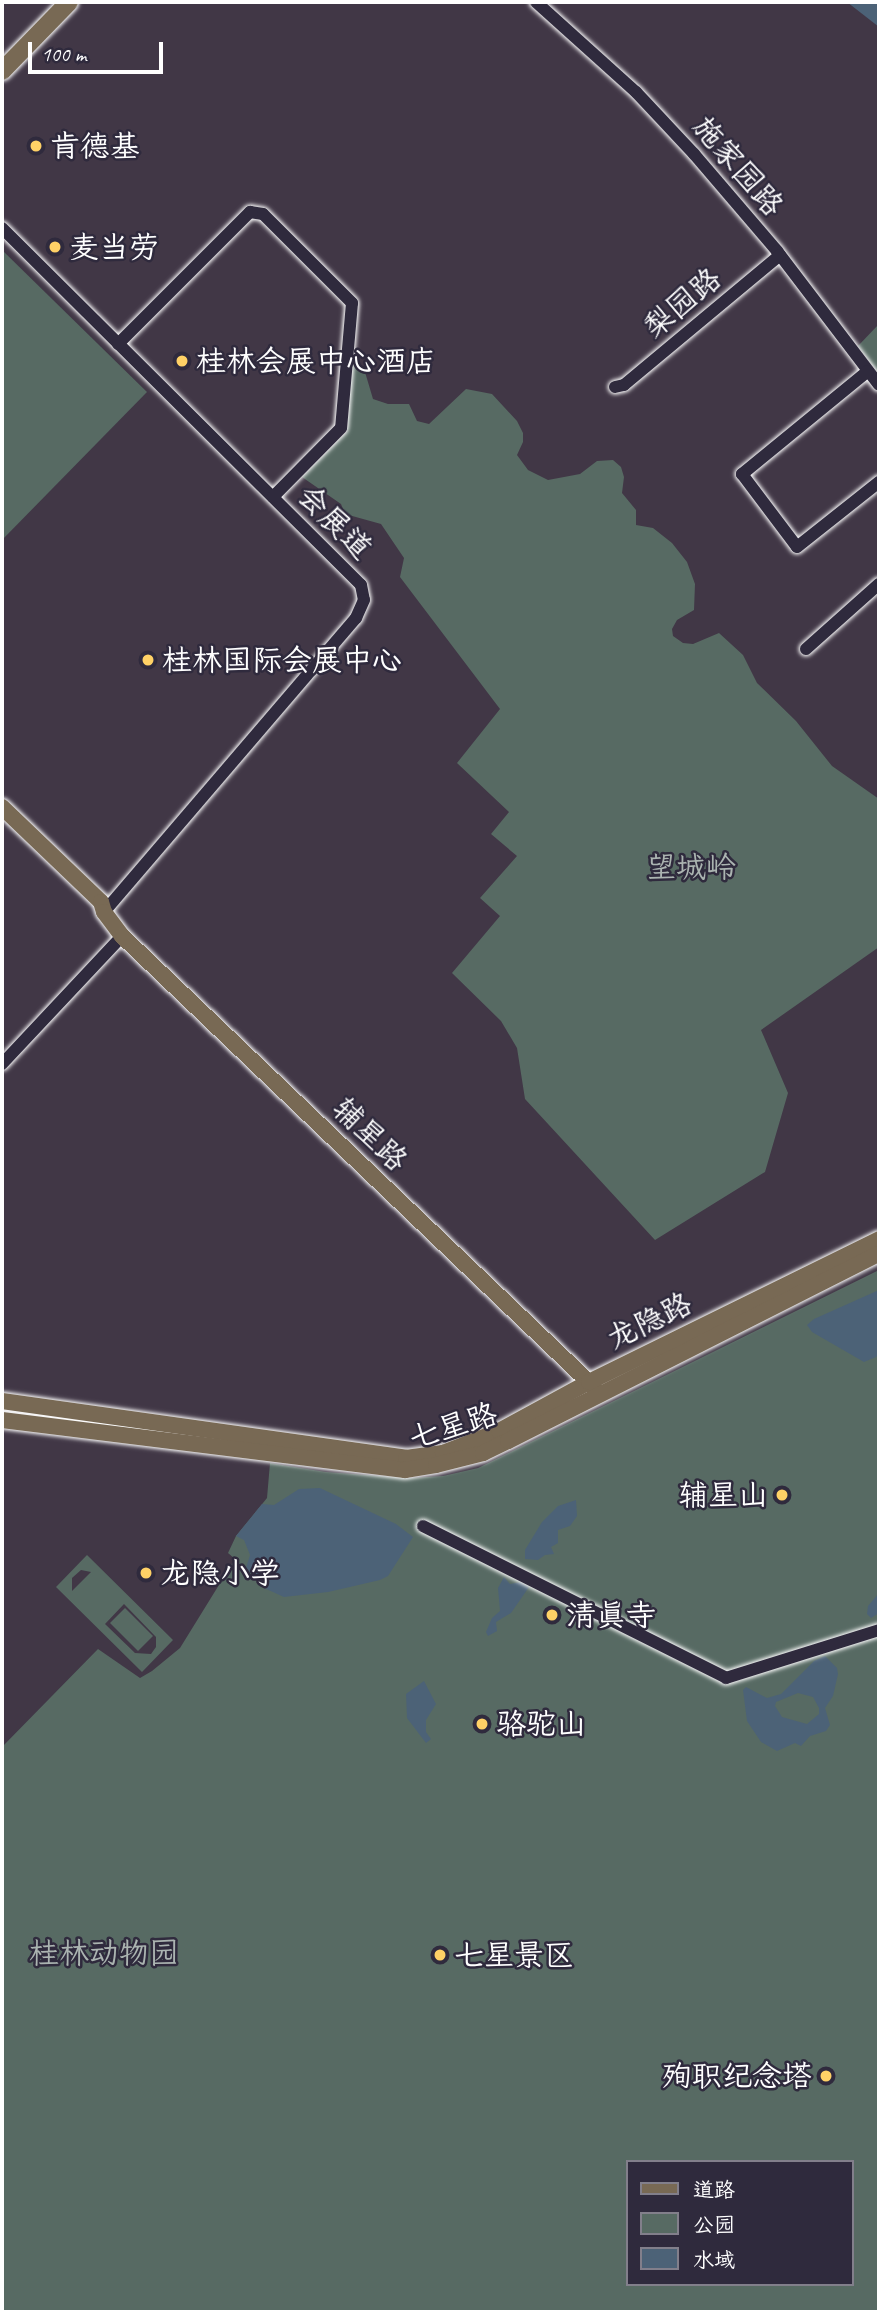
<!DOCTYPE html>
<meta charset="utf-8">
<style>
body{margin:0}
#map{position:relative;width:881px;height:2314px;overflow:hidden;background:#413746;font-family:Caveat,"LXGW WenKai TC",sans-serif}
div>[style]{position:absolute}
.green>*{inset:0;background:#576a63}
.water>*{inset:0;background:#4c6277}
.roads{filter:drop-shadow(0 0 2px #fff) drop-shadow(0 0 2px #fff)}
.minor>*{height:12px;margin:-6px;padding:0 6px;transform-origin:6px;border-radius:6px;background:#2f2a3d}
.major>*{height:16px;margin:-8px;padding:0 8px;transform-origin:8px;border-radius:8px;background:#786954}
.highway>*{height:18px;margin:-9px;padding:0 9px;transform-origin:9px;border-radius:9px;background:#786954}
.dots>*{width:19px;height:19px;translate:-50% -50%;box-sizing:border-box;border:4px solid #2f2a3d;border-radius:50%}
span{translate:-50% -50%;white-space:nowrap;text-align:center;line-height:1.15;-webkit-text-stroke:5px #2f2a3d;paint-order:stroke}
.poi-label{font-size:30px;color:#fff}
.left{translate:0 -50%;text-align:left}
.right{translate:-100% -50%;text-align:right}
.street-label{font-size:30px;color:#fff}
.park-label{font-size:30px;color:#abb4b1}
.frame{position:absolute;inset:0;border:4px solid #fff;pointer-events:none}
.legend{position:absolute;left:626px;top:2160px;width:228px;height:126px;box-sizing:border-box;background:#2f2a3d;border:2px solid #827f8b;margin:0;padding:9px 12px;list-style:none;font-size:21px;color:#fff}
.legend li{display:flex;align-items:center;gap:14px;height:35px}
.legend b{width:35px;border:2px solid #827f8b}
.scale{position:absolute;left:28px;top:42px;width:135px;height:32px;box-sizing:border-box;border:4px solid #fff;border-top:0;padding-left:9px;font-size:21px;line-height:24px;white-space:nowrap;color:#fff;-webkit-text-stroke:5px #2f2a3d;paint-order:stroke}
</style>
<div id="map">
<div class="green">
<i style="clip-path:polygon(2px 250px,147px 392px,2px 540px)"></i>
<i style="clip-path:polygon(879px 324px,879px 374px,858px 346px)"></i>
<i style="clip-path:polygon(352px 365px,358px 365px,365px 372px,373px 399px,388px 404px,409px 404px,417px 421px,429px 424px,466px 389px,492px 394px,517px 421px,523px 433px,523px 442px,517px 455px,528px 470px,548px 480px,580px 474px,597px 461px,613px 460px,621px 467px,624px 477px,622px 493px,636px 510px,636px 525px,653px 528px,672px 543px,687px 562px,695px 584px,694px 610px,677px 620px,672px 629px,673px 636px,683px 643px,693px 644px,719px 633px,743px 655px,757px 683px,796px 721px,832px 766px,879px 799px,879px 947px,761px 1030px,788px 1093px,765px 1172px,655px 1240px,525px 1099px,517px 1048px,501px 1021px,452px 973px,500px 916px,480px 898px,517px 856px,491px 834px,509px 812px,457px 763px,500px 709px,400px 577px,404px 558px,381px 524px,345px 514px,341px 504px,302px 477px,347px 431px)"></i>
<i style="clip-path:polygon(evenodd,879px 1270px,879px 2312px,2px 2312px,2px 1747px,98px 1649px,140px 1678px,152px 1671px,180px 1648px,235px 1559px,228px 1553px,236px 1536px,267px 1498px,270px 1463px,326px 1472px,409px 1478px,443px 1476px,478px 1468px,879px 1270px,627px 2162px,851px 2162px,851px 2284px,627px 2284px,627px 2162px)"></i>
<i style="clip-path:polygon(evenodd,87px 1555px,173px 1640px,142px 1672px,56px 1587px,87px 1555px,81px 1570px,91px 1572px,72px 1591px,72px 1578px,81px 1570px,87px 1555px,124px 1604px,156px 1637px,156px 1647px,151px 1654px,135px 1653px,105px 1624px,124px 1604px)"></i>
<i style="clip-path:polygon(125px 1608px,153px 1636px,138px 1651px,110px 1623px)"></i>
</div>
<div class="water">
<i style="clip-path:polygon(847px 2px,879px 2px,879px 27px)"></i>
<i style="clip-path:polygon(879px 1290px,879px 1354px,876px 1357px,864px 1362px,812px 1332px,807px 1325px,814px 1319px)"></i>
<i style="clip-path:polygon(320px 1488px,396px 1524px,413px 1537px,388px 1576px,380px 1580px,328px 1592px,284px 1597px,264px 1588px,246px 1568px,250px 1555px,244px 1540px,236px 1536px,262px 1504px,274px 1505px,299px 1489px)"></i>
<i style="clip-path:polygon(576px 1500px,577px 1516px,570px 1526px,558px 1530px,558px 1543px,551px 1547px,554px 1554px,545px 1555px,538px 1560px,525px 1559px,525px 1550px,542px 1522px,558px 1506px)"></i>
<i style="clip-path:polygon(504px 1577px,510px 1584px,521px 1582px,529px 1587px,511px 1613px,496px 1622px,497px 1631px,488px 1636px,486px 1632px,492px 1618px,500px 1611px,498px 1588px)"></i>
<i style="clip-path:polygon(879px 1593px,879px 1613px,871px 1618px,867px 1614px,868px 1606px)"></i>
<i style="clip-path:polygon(evenodd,825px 1656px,837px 1668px,838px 1674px,833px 1696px,825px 1708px,830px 1725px,826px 1731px,810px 1736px,801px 1746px,795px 1743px,777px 1751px,761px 1742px,747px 1721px,743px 1690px,746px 1687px,767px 1698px,781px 1694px,814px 1661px,825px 1656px,798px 1693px,813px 1697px,819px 1708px,819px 1714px,807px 1724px,782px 1717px,775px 1706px,776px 1702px,798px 1693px)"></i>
<i style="clip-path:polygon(424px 1681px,436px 1704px,426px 1720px,426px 1732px,431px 1739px,426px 1743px,407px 1718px,406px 1694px)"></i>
</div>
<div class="roads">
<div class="minor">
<i style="left:536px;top:2px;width:135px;rotate:42deg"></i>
<i style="left:636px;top:92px;width:85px;rotate:46.9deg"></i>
<i style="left:694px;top:154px;width:128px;rotate:49.4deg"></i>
<i style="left:777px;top:251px;width:168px;rotate:52.7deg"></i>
<i style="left:2px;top:228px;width:506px;rotate:44.84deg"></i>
<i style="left:361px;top:585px;width:15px;rotate:79deg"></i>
<i style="left:364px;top:600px;width:20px;rotate:114deg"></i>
<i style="left:356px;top:618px;width:387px;rotate:130.6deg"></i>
<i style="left:118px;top:344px;width:187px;rotate:-45deg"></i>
<i style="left:250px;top:212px;width:13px;rotate:9deg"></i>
<i style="left:263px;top:214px;width:126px;rotate:45deg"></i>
<i style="left:352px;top:303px;width:125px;rotate:95deg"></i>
<i style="left:341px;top:428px;width:97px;rotate:134.6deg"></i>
<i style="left:868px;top:371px;width:163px;rotate:140.7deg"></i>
<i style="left:742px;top:474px;width:91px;rotate:53deg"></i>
<i style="left:797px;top:547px;width:105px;rotate:-38.4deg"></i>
<i style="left:615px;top:387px;width:9px;rotate:-13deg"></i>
<i style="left:624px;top:385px;width:203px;rotate:-39.8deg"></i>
<i style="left:806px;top:649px;width:98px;rotate:-41.7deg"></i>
<i style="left:2px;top:1064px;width:175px;rotate:-46.8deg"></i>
<i style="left:423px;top:1526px;width:339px;rotate:26.6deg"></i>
<i style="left:726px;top:1678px;width:160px;rotate:-17.4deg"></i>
</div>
<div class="major">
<i style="left:2px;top:807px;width:137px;rotate:43.8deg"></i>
<i style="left:101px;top:902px;width:10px;rotate:73deg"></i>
<i style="left:104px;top:912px;width:30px;rotate:53deg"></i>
<i style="left:122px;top:936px;width:653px;rotate:43.7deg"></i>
<i style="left:2px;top:1401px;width:408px;rotate:8deg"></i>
<i style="left:406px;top:1458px;width:37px;rotate:-8deg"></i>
<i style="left:443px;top:1453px;width:60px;rotate:-21.4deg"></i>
<i style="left:499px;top:1431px;width:102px;rotate:-28.6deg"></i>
<i style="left:589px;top:1382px;width:323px;rotate:-26.2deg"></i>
<i style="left:2px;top:1420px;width:406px;rotate:7.1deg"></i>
<i style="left:405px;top:1470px;width:31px;rotate:-9deg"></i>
<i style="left:436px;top:1465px;width:49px;rotate:-14.3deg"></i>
<i style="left:483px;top:1453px;width:28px;rotate:-26deg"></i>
<i style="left:508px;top:1441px;width:415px;rotate:-26.8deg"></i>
</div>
<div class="highway">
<i style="left:2px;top:71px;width:96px;rotate:-45.8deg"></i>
</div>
</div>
<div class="dots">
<i style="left:36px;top:146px;background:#ffd166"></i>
<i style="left:55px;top:247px;background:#ffd166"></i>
<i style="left:182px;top:361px;background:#ffd166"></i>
<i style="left:148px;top:660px;background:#ffd166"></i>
<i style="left:782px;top:1495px;background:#ffd166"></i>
<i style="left:146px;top:1573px;background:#ffd166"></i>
<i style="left:552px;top:1615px;background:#ffd166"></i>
<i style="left:482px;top:1724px;background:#ffd166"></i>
<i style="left:440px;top:1955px;background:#ffd166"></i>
<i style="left:826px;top:2076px;background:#ffd166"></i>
</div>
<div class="poi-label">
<span class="left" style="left:50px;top:146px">肯德基</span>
<span class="left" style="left:69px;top:247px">麦当劳</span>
<span class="left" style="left:196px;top:361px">桂林会展中心酒店</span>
<span class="left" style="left:162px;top:660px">桂林国际会展中心</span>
<span class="right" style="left:768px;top:1495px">辅星山</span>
<span class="left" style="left:160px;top:1573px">龙隐小学</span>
<span class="left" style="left:566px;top:1615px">清真寺</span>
<span class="left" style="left:496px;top:1724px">骆驼山</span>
<span class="left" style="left:454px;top:1955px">七星景区</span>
<span class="right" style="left:812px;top:2076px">殉职纪念塔</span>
</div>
<div class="street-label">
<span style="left:738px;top:166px;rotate:49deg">施家园路</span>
<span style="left:682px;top:303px;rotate:-40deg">梨园路</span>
<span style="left:335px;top:522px;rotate:45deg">会展道</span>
<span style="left:370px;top:1134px;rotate:44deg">辅星路</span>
<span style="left:649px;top:1321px;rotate:-26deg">龙隐路</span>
<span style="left:453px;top:1426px;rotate:-17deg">七星路</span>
</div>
<div class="park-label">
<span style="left:691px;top:867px">望城岭</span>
<span style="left:104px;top:1953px">桂林动物园</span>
</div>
<div class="frame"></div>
<ul class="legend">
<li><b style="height:9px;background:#786954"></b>道路</li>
<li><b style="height:19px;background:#576a63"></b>公园</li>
<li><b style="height:19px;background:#4c6277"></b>水域</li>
</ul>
<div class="scale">100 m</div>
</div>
